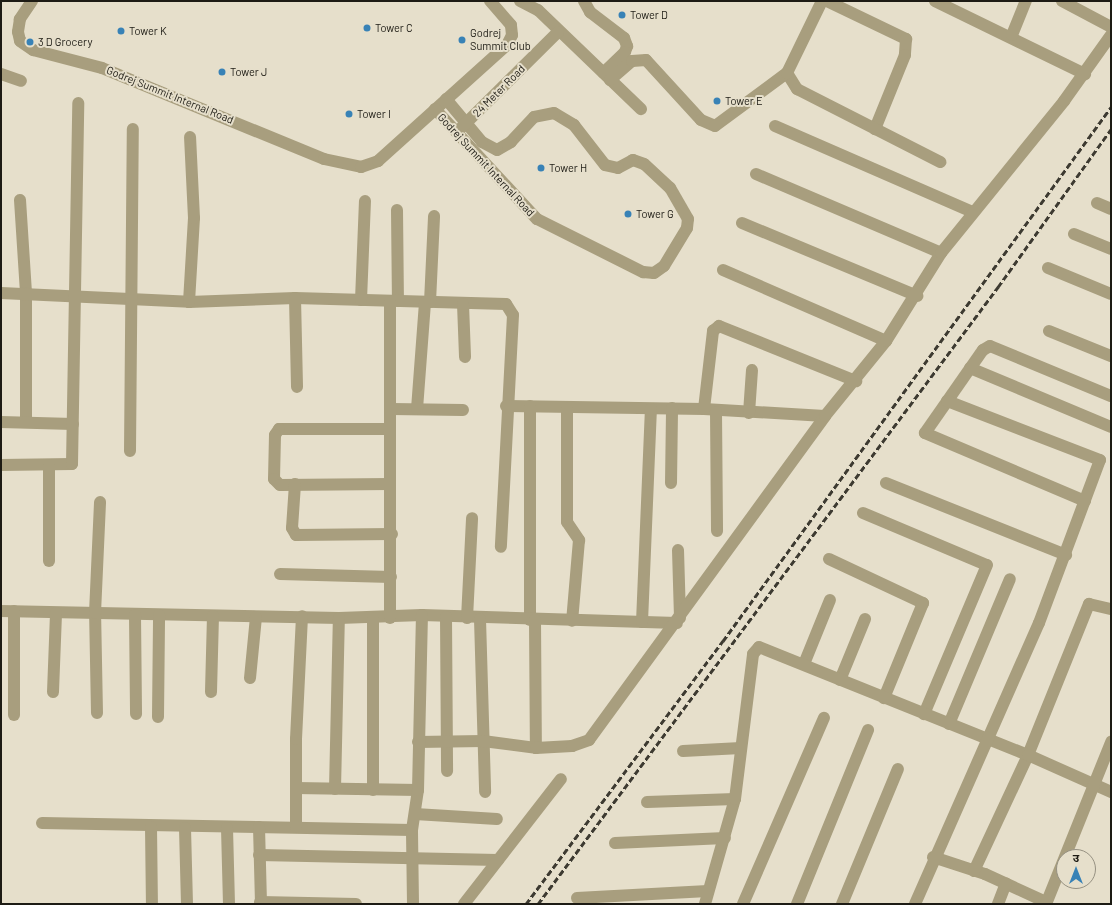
<!DOCTYPE html>
<meta charset="utf-8">
<style>
body{margin:0}
#map{position:relative;width:1112px;height:905px;overflow:hidden;background:#e6dfcb;font-family:Barlow,"Noto Sans Devanagari",sans-serif}
div>[style]{position:absolute}
.minor>*{height:12px;margin:-6px;padding:0 6px;transform-origin:6px;border-radius:6px;background:#a89e7e}
.rail>*{height:3px;margin-top:-1.5px;transform-origin:0;background:repeating-linear-gradient(90deg,#3d3a31 0 6px,transparent 0 9px)}
.dots>*{width:11px;height:11px;translate:-50% -50%;box-sizing:border-box;border:2px solid #e6dfcb;border-radius:50%}
span{translate:-50% -50%;white-space:nowrap;text-align:center;line-height:1.15;-webkit-text-stroke:4px #e6dfcb;paint-order:stroke}
.poi-label{font-size:11px;color:#1d1b14}
.left{translate:0 -50%;text-align:left}
.street-label{font-size:11px;color:#1d1b14}
.frame{position:absolute;inset:0;border:2px solid #1d1b14;pointer-events:none}
.north{position:absolute;left:1056px;top:849px;width:40px;height:40px;box-sizing:border-box;background:#e6dfcb;border:1px solid #969182;border-radius:50%;rotate:0deg;font-size:11px;font-weight:700;line-height:16px;text-align:center;color:#1d1b14}
.north::after{content:'';display:block;margin:auto;width:14px;height:18px;background:#3882b6;clip-path:polygon(50% 0,100% 100%,50% 72%,0 100%)}
</style>
<div id="map">
<div class="minor">
<i style="left:32px;top:1px;width:22px;rotate:124deg"></i>
<i style="left:20px;top:19px;width:13px;rotate:99deg"></i>
<i style="left:18px;top:32px;width:9px;rotate:77deg"></i>
<i style="left:20px;top:41px;width:16px;rotate:35deg"></i>
<i style="left:33px;top:50px;width:71px;rotate:14.6deg"></i>
<i style="left:102px;top:68px;width:240px;rotate:22.3deg"></i>
<i style="left:324px;top:159px;width:38px;rotate:12deg"></i>
<i style="left:361px;top:167px;width:18px;rotate:-19deg"></i>
<i style="left:378px;top:161px;width:173px;rotate:-42deg"></i>
<i style="left:507px;top:45px;width:11px;rotate:-63deg"></i>
<i style="left:512px;top:35px;width:10px;rotate:-96deg"></i>
<i style="left:511px;top:25px;width:32px;rotate:-131deg"></i>
<i style="left:520px;top:1px;width:20px;rotate:27deg"></i>
<i style="left:538px;top:10px;width:143px;rotate:43.9deg"></i>
<i style="left:584px;top:1px;width:13px;rotate:61deg"></i>
<i style="left:590px;top:12px;width:43px;rotate:37.4deg"></i>
<i style="left:624px;top:38px;width:9px;rotate:69deg"></i>
<i style="left:627px;top:46px;width:6px;rotate:108deg"></i>
<i style="left:625px;top:52px;width:30px;rotate:136deg"></i>
<i style="left:827px;top:1px;width:88px;rotate:25.7deg"></i>
<i style="left:906px;top:39px;width:16px;rotate:94deg"></i>
<i style="left:905px;top:55px;width:80px;rotate:112.1deg"></i>
<i style="left:935px;top:1px;width:167px;rotate:26deg"></i>
<i style="left:1062px;top:1px;width:55px;rotate:28deg"></i>
<i style="left:1012px;top:35px;width:37px;rotate:-68deg"></i>
<i style="left:787px;top:73px;width:19px;rotate:58deg"></i>
<i style="left:797px;top:89px;width:161px;rotate:27deg"></i>
<i style="left:1px;top:74px;width:21px;rotate:19deg"></i>
<i style="left:610px;top:80px;width:29px;rotate:-41deg"></i>
<i style="left:632px;top:61px;width:14px;rotate:-4deg"></i>
<i style="left:646px;top:60px;width:81px;rotate:47.5deg"></i>
<i style="left:701px;top:120px;width:15px;rotate:23deg"></i>
<i style="left:715px;top:126px;width:89px;rotate:-36.4deg"></i>
<i style="left:787px;top:73px;width:80px;rotate:-64.1deg"></i>
<i style="left:435px;top:109px;width:150px;rotate:47.2deg"></i>
<i style="left:537px;top:219px;width:119px;rotate:26.6deg"></i>
<i style="left:643px;top:272px;width:11px;rotate:5deg"></i>
<i style="left:654px;top:273px;width:12px;rotate:-35deg"></i>
<i style="left:664px;top:266px;width:44px;rotate:-58.8deg"></i>
<i style="left:687px;top:228px;width:9px;rotate:-84deg"></i>
<i style="left:688px;top:219px;width:36px;rotate:-120deg"></i>
<i style="left:670px;top:188px;width:35px;rotate:-137deg"></i>
<i style="left:644px;top:164px;width:12px;rotate:-160deg"></i>
<i style="left:633px;top:160px;width:17px;rotate:152deg"></i>
<i style="left:618px;top:168px;width:13px;rotate:-167deg"></i>
<i style="left:605px;top:165px;width:51px;rotate:-127.8deg"></i>
<i style="left:574px;top:125px;width:23px;rotate:-149deg"></i>
<i style="left:554px;top:113px;width:20px;rotate:169deg"></i>
<i style="left:534px;top:117px;width:34px;rotate:133deg"></i>
<i style="left:511px;top:142px;width:16px;rotate:150deg"></i>
<i style="left:497px;top:150px;width:17px;rotate:-152deg"></i>
<i style="left:482px;top:142px;width:56px;rotate:-129.9deg"></i>
<i style="left:775px;top:126px;width:216px;rotate:23.5deg"></i>
<i style="left:461px;top:128px;width:136px;rotate:-44.7deg"></i>
<i style="left:756px;top:174px;width:201px;rotate:23.1deg"></i>
<i style="left:20px;top:200px;width:93px;rotate:86.3deg"></i>
<i style="left:26px;top:293px;width:129px;rotate:90deg"></i>
<i style="left:1097px;top:203px;width:15px;rotate:23deg"></i>
<i style="left:397px;top:210px;width:91px;rotate:89.4deg"></i>
<i style="left:742px;top:223px;width:190px;rotate:22.6deg"></i>
<i style="left:1074px;top:234px;width:40px;rotate:22deg"></i>
<i style="left:1048px;top:268px;width:68px;rotate:22.4deg"></i>
<i style="left:723px;top:270px;width:178px;rotate:23.5deg"></i>
<i style="left:1px;top:293px;width:188px;rotate:2.7deg"></i>
<i style="left:189px;top:302px;width:106px;rotate:-2.2deg"></i>
<i style="left:295px;top:298px;width:211px;rotate:1.6deg"></i>
<i style="left:506px;top:304px;width:13px;rotate:58deg"></i>
<i style="left:513px;top:315px;width:232px;rotate:93deg"></i>
<i style="left:295px;top:298px;width:89px;rotate:88.7deg"></i>
<i style="left:361px;top:300px;width:99px;rotate:-87.7deg"></i>
<i style="left:189px;top:302px;width:84px;rotate:-86.6deg"></i>
<i style="left:194px;top:218px;width:81px;rotate:-92.8deg"></i>
<i style="left:430px;top:302px;width:86px;rotate:-87.3deg"></i>
<i style="left:463px;top:304px;width:53px;rotate:87.8deg"></i>
<i style="left:1049px;top:331px;width:67px;rotate:22deg"></i>
<i style="left:970px;top:368px;width:153px;rotate:22.7deg"></i>
<i style="left:506px;top:406px;width:198px;rotate:0.9deg"></i>
<i style="left:704px;top:409px;width:121px;rotate:3.3deg"></i>
<i style="left:530px;top:406px;width:214px;rotate:90deg"></i>
<i style="left:567px;top:408px;width:114px;rotate:90deg"></i>
<i style="left:567px;top:522px;width:22px;rotate:56deg"></i>
<i style="left:579px;top:540px;width:81px;rotate:94.9deg"></i>
<i style="left:392px;top:409px;width:71px;rotate:0.8deg"></i>
<i style="left:417px;top:409px;width:107px;rotate:-85.7deg"></i>
<i style="left:704px;top:409px;width:79px;rotate:-83.4deg"></i>
<i style="left:713px;top:331px;width:8px;rotate:-40deg"></i>
<i style="left:719px;top:326px;width:148px;rotate:21.9deg"></i>
<i style="left:716px;top:412px;width:119px;rotate:89.5deg"></i>
<i style="left:749px;top:413px;width:43px;rotate:-86deg"></i>
<i style="left:1px;top:422px;width:72px;rotate:1.6deg"></i>
<i style="left:390px;top:429px;width:111px;rotate:180deg"></i>
<i style="left:279px;top:429px;width:7px;rotate:124deg"></i>
<i style="left:275px;top:435px;width:44px;rotate:91.3deg"></i>
<i style="left:274px;top:479px;width:8px;rotate:45deg"></i>
<i style="left:280px;top:485px;width:110px;rotate:-0.5deg"></i>
<i style="left:130px;top:451px;width:322px;rotate:-89.5deg"></i>
<i style="left:1px;top:465px;width:71px;rotate:-0.8deg"></i>
<i style="left:72px;top:464px;width:361px;rotate:-89deg"></i>
<i style="left:49px;top:465px;width:96px;rotate:90deg"></i>
<i style="left:671px;top:483px;width:75px;rotate:-89.2deg"></i>
<i style="left:886px;top:483px;width:194px;rotate:21.8deg"></i>
<i style="left:295px;top:484px;width:44px;rotate:93.9deg"></i>
<i style="left:292px;top:528px;width:8px;rotate:60deg"></i>
<i style="left:296px;top:535px;width:96px;rotate:-0.6deg"></i>
<i style="left:1085px;top:501px;width:174px;rotate:-157deg"></i>
<i style="left:925px;top:433px;width:101px;rotate:-55.1deg"></i>
<i style="left:983px;top:350px;width:8px;rotate:-30deg"></i>
<i style="left:990px;top:346px;width:131px;rotate:22.5deg"></i>
<i style="left:863px;top:513px;width:134px;rotate:22.8deg"></i>
<i style="left:987px;top:565px;width:162px;rotate:112.9deg"></i>
<i style="left:678px;top:550px;width:68px;rotate:88.3deg"></i>
<i style="left:829px;top:559px;width:104px;rotate:25.1deg"></i>
<i style="left:923px;top:603px;width:103px;rotate:112.3deg"></i>
<i style="left:280px;top:574px;width:111px;rotate:1.5deg"></i>
<i style="left:1px;top:611px;width:338px;rotate:1.2deg"></i>
<i style="left:339px;top:618px;width:83px;rotate:-2.1deg"></i>
<i style="left:422px;top:615px;width:255px;rotate:1.8deg"></i>
<i style="left:14px;top:611px;width:104px;rotate:90deg"></i>
<i style="left:135px;top:615px;width:99px;rotate:89.4deg"></i>
<i style="left:446px;top:617px;width:154px;rotate:89.6deg"></i>
<i style="left:390px;top:618px;width:317px;rotate:-90deg"></i>
<i style="left:467px;top:618px;width:100px;rotate:-87.1deg"></i>
<i style="left:480px;top:619px;width:173px;rotate:88.3deg"></i>
<i style="left:535px;top:620px;width:128px;rotate:89.6deg"></i>
<i style="left:642px;top:622px;width:213px;rotate:-87.6deg"></i>
<i style="left:804px;top:664px;width:69px;rotate:-67.9deg"></i>
<i style="left:250px;top:678px;width:61px;rotate:-84.4deg"></i>
<i style="left:840px;top:680px;width:66px;rotate:-67.7deg"></i>
<i style="left:53px;top:692px;width:79px;rotate:-87.8deg"></i>
<i style="left:211px;top:692px;width:76px;rotate:-88.5deg"></i>
<i style="left:97px;top:713px;width:100px;rotate:-91.1deg"></i>
<i style="left:95px;top:613px;width:111px;rotate:-87.4deg"></i>
<i style="left:158px;top:717px;width:102px;rotate:-89.4deg"></i>
<i style="left:949px;top:724px;width:157px;rotate:-67.2deg"></i>
<i style="left:418px;top:742px;width:65px;rotate:-0.9deg"></i>
<i style="left:483px;top:741px;width:53px;rotate:7.5deg"></i>
<i style="left:536px;top:748px;width:36px;rotate:-3deg"></i>
<i style="left:572px;top:746px;width:18px;rotate:-19deg"></i>
<i style="left:589px;top:740px;width:401px;rotate:-53.9deg"></i>
<i style="left:825px;top:416px;width:97px;rotate:-50.9deg"></i>
<i style="left:886px;top:341px;width:104px;rotate:-58deg"></i>
<i style="left:941px;top:253px;width:196px;rotate:-51deg"></i>
<i style="left:1064px;top:101px;width:81px;rotate:-54.5deg"></i>
<i style="left:683px;top:751px;width:58px;rotate:-3deg"></i>
<i style="left:296px;top:788px;width:122px;rotate:0.9deg"></i>
<i style="left:335px;top:789px;width:171px;rotate:-88.7deg"></i>
<i style="left:373px;top:790px;width:172px;rotate:-90deg"></i>
<i style="left:647px;top:802px;width:88px;rotate:-2deg"></i>
<i style="left:415px;top:814px;width:82px;rotate:3.5deg"></i>
<i style="left:42px;top:823px;width:370px;rotate:1.1deg"></i>
<i style="left:151px;top:827px;width:77px;rotate:89.3deg"></i>
<i style="left:259px;top:827px;width:77px;rotate:88.5deg"></i>
<i style="left:296px;top:827px;width:88px;rotate:-90deg"></i>
<i style="left:296px;top:739px;width:123px;rotate:-87.2deg"></i>
<i style="left:185px;top:828px;width:76px;rotate:88.5deg"></i>
<i style="left:227px;top:828px;width:76px;rotate:88.5deg"></i>
<i style="left:615px;top:843px;width:110px;rotate:-2.6deg"></i>
<i style="left:259px;top:855px;width:239px;rotate:1.2deg"></i>
<i style="left:933px;top:857px;width:55px;rotate:18.1deg"></i>
<i style="left:985px;top:874px;width:67px;rotate:24.7deg"></i>
<i style="left:974px;top:871px;width:128px;rotate:-65deg"></i>
<i style="left:1028px;top:755px;width:163px;rotate:-68deg"></i>
<i style="left:1089px;top:604px;width:23px;rotate:13deg"></i>
<i style="left:577px;top:898px;width:131px;rotate:-3.1deg"></i>
<i style="left:260px;top:902px;width:96px;rotate:1.2deg"></i>
<i style="left:413px;top:904px;width:74px;rotate:-90.8deg"></i>
<i style="left:412px;top:830px;width:40px;rotate:-81.5deg"></i>
<i style="left:418px;top:790px;width:175px;rotate:-88.7deg"></i>
<i style="left:464px;top:904px;width:158px;rotate:-52.2deg"></i>
<i style="left:705px;top:904px;width:109px;rotate:-74.1deg"></i>
<i style="left:735px;top:799px;width:146px;rotate:-82.9deg"></i>
<i style="left:753px;top:654px;width:9px;rotate:-49deg"></i>
<i style="left:759px;top:647px;width:290px;rotate:21.9deg"></i>
<i style="left:1028px;top:755px;width:91px;rotate:24deg"></i>
<i style="left:743px;top:904px;width:203px;rotate:-66.5deg"></i>
<i style="left:797px;top:904px;width:188px;rotate:-67.8deg"></i>
<i style="left:842px;top:904px;width:146px;rotate:-67.5deg"></i>
<i style="left:915px;top:904px;width:307px;rotate:-66.2deg"></i>
<i style="left:1039px;top:623px;width:174px;rotate:-69.5deg"></i>
<i style="left:1100px;top:460px;width:164px;rotate:-158.9deg"></i>
<i style="left:998px;top:904px;width:22px;rotate:-69deg"></i>
<i style="left:1046px;top:904px;width:175px;rotate:-68.1deg"></i>
</div>
<div class="rail">
<i style="left:526px;top:904px;width:329px;rotate:-53.2deg"></i>
<i style="left:723px;top:641px;width:660px;rotate:-54deg"></i>
<i style="left:538px;top:904px;width:770px;rotate:-53.29deg"></i>
<i style="left:998px;top:287px;width:194px;rotate:-54.4deg"></i>
</div>
<div class="dots">
<i style="left:622px;top:15px;background:#3882b6"></i>
<i style="left:367px;top:28px;background:#3882b6"></i>
<i style="left:121px;top:31px;background:#3882b6"></i>
<i style="left:462px;top:40px;background:#3882b6"></i>
<i style="left:30px;top:42px;background:#3882b6"></i>
<i style="left:222px;top:72px;background:#3882b6"></i>
<i style="left:717px;top:101px;background:#3882b6"></i>
<i style="left:349px;top:114px;background:#3882b6"></i>
<i style="left:541px;top:168px;background:#3882b6"></i>
<i style="left:628px;top:214px;background:#3882b6"></i>
</div>
<div class="poi-label">
<span class="left" style="left:630px;top:15px">Tower D</span>
<span class="left" style="left:375px;top:28px">Tower C</span>
<span class="left" style="left:129px;top:31px">Tower K</span>
<span class="left" style="left:470px;top:40px">Godrej<br>Summit Club</span>
<span class="left" style="left:38px;top:42px">3 D Grocery</span>
<span class="left" style="left:230px;top:72px">Tower J</span>
<span class="left" style="left:725px;top:101px">Tower E</span>
<span class="left" style="left:357px;top:114px">Tower I</span>
<span class="left" style="left:549px;top:168px">Tower H</span>
<span class="left" style="left:636px;top:214px">Tower G</span>
</div>
<div class="street-label">
<span style="left:499px;top:91px;rotate:-45deg">24 Meter Road</span>
<span style="left:170px;top:95px;rotate:22deg">Godrej Summit Internal Road</span>
<span style="left:486px;top:165px;rotate:47deg">Godrej Summit Internal Road</span>
</div>
<div class="frame"></div>
<div class="north">उ</div>
</div>
